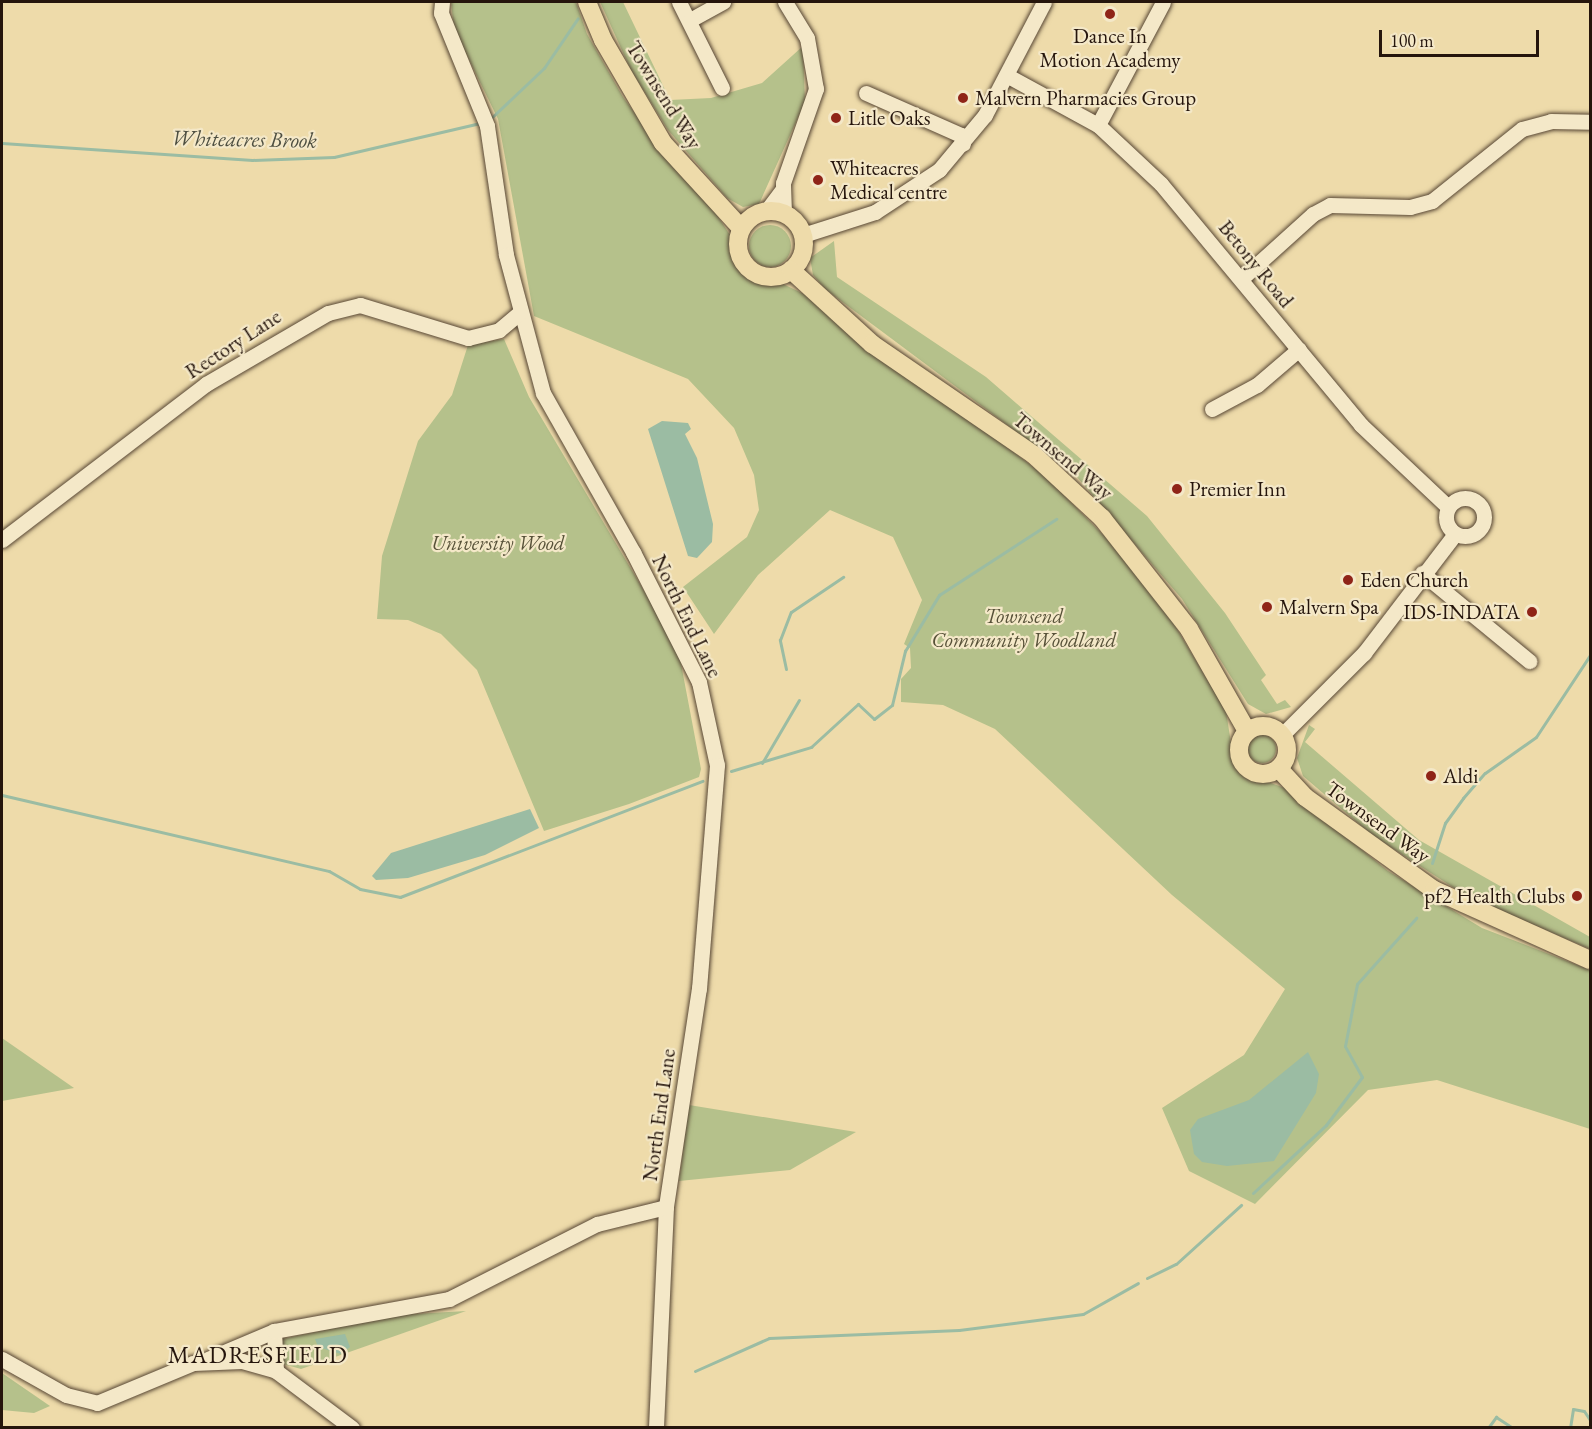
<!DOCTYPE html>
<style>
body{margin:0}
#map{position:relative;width:1592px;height:1429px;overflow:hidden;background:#eedbaa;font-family:"EB Garamond",serif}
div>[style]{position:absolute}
.green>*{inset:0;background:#b5c18b}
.round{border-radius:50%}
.water>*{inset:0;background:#9bbca3}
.stream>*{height:3px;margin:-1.5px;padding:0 1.5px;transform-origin:1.5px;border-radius:1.5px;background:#9bbca3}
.roads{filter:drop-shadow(0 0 2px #574634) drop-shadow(0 0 2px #574634)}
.minor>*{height:15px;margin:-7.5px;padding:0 7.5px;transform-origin:7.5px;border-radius:7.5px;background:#f4e8c8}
.minor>.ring{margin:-7.5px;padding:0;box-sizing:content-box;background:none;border:15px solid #f4e8c8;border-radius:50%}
.major>*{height:18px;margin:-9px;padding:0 9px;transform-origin:9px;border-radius:9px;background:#eedbaa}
.major>.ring{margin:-9px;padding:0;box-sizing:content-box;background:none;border:18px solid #eedbaa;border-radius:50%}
.dots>*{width:16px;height:16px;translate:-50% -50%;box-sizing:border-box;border:3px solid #f4e8c8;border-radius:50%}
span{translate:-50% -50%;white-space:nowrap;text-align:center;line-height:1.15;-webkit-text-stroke:4.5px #f4e8c8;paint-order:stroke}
.poi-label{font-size:21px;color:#25150c}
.left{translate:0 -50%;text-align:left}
.right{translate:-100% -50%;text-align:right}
.street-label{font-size:21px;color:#25150c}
.park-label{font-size:21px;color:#575138;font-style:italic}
.water-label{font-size:22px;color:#4e4f41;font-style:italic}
.quarter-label{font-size:24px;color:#25150c;letter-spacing:1.5px}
.frame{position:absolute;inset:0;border:3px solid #25150c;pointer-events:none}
.scale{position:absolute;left:1379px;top:30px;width:160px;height:27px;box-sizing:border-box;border:3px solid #25150c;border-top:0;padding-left:8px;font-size:18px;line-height:21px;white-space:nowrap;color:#25150c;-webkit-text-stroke:4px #f4e8c8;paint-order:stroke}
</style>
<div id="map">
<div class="green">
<i style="clip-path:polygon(451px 2px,576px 2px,587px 34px,623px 97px,679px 174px,715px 212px,730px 235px,739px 266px,756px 281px,783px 284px,804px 294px,1044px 475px,1122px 554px,1171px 619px,1226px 711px,1233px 756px,1245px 774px,1285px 788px,1388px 871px,1482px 928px,1590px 970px,1590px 1129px,1437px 1080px,1368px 1090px,1255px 1204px,1189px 1171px,1162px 1108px,1244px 1055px,1285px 989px,1172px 895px,995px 729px,943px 705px,901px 702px,901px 679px,911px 668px,910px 648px,904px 644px,922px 600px,893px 537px,830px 510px,758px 575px,714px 634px,683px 587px,747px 537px,759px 510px,754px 475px,734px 428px,688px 379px,534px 316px,498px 119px,454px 29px)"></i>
<i style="clip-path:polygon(600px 2px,623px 2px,670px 100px,711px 98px,762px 83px,803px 46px,805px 102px,759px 204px,743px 207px,727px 198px,668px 130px,631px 70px)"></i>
<i class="round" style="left:749px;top:225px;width:42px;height:42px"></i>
<i style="clip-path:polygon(834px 241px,837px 277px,986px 377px,1147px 516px,1225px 613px,1266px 675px,1261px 680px,1277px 704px,1285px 700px,1291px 707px,1266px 714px,1248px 704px,1182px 599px,1077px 477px,825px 289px,813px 275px,810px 258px)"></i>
<i style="clip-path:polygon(504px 339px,529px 397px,678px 648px,701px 769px,699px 777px,629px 804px,544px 831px,477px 670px,441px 634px,408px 620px,377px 619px,382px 556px,418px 441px,452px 395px,468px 345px)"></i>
<i style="clip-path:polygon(1309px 725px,1315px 729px,1305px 742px,1419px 840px,1590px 937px,1590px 949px,1468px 897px,1372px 835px,1303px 776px,1297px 758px)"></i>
<i class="round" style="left:1248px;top:735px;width:28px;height:28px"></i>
<i style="clip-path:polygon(2px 1038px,74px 1088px,2px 1101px)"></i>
<i style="clip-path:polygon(689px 1105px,856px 1132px,790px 1170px,679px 1181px)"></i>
<i style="clip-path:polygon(466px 1311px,301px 1369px,283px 1364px,282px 1339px,396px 1315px)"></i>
<i style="clip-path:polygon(2px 1373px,50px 1406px,34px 1413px,2px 1410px)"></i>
</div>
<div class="water">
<i style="clip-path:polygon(662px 421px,688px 423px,691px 429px,685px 434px,697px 458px,713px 524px,712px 542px,697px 558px,688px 556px,648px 429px)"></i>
<i style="clip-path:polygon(530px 809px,539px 828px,485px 855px,408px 878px,376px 880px,372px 876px,391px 853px)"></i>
<i style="clip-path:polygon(1308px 1052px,1319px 1074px,1316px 1093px,1274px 1161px,1227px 1166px,1202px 1162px,1194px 1154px,1190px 1130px,1198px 1119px,1249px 1100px)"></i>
<i style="clip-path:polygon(345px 1334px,350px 1347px,341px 1354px,318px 1347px,315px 1339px)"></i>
</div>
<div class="stream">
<i style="left:489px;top:120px;width:76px;rotate:-43.4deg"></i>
<i style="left:544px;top:68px;width:60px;rotate:-55.8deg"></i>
<i style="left:2px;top:143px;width:251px;rotate:3.9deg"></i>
<i style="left:252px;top:160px;width:82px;rotate:-2.1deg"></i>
<i style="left:334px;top:157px;width:150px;rotate:-13.1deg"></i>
<i style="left:786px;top:669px;width:30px;rotate:-102deg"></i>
<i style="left:780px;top:640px;width:30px;rotate:-69deg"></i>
<i style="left:791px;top:612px;width:63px;rotate:-33.9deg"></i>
<i style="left:762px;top:763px;width:73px;rotate:-59.6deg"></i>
<i style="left:731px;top:771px;width:84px;rotate:-16.7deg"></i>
<i style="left:811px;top:747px;width:64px;rotate:-42.5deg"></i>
<i style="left:858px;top:704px;width:22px;rotate:43deg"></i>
<i style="left:874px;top:719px;width:23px;rotate:-38deg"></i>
<i style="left:892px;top:705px;width:56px;rotate:-76.5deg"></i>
<i style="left:905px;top:651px;width:66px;rotate:-58.7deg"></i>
<i style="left:939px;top:595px;width:140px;rotate:-33deg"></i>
<i style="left:2px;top:795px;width:336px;rotate:13.1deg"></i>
<i style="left:329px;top:871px;width:36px;rotate:30deg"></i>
<i style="left:360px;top:889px;width:41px;rotate:11.3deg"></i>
<i style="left:400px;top:897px;width:324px;rotate:-21deg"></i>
<i style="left:1432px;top:863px;width:42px;rotate:-72deg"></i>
<i style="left:1445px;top:823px;width:31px;rotate:-54deg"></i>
<i style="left:1463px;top:798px;width:33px;rotate:-49deg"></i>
<i style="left:1485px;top:773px;width:62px;rotate:-35.2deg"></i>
<i style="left:1536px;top:737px;width:98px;rotate:-56.6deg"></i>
<i style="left:1253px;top:1193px;width:100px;rotate:-43deg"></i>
<i style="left:1326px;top:1125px;width:60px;rotate:-53.1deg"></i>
<i style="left:1362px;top:1077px;width:35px;rotate:-119deg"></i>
<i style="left:1345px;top:1046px;width:63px;rotate:-79deg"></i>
<i style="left:1357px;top:984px;width:89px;rotate:-48.2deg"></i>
<i style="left:1147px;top:1278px;width:32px;rotate:-26deg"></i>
<i style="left:1176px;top:1264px;width:88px;rotate:-42.2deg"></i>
<i style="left:695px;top:1371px;width:81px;rotate:-24deg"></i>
<i style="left:769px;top:1338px;width:190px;rotate:-2.4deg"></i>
<i style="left:959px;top:1330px;width:125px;rotate:-7.4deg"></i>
<i style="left:1083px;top:1314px;width:63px;rotate:-29.4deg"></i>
<i style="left:1488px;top:1428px;width:14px;rotate:-54deg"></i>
<i style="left:1496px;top:1417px;width:20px;rotate:33deg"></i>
<i style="left:1546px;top:1428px;width:7px"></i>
<i style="left:1570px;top:1428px;width:19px;rotate:-81deg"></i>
<i style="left:1573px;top:1409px;width:11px;rotate:10deg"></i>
<i style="left:1584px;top:1411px;width:11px;rotate:56deg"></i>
</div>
<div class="roads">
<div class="minor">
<i style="left:442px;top:2px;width:11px;rotate:95deg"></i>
<i style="left:441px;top:13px;width:122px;rotate:67.8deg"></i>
<i style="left:487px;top:126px;width:130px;rotate:81.6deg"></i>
<i style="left:506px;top:255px;width:143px;rotate:75deg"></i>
<i style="left:543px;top:393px;width:183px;rotate:60.5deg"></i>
<i style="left:633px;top:552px;width:146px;rotate:63.1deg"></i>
<i style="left:699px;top:682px;width:85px;rotate:77.8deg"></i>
<i style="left:717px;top:765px;width:224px;rotate:94.6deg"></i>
<i style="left:699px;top:988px;width:221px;rotate:98.6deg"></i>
<i style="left:666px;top:1207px;width:221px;rotate:92.6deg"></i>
<i style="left:679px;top:2px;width:96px;rotate:63.4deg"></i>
<i style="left:690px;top:20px;width:38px;rotate:-29deg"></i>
<i style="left:1008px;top:76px;width:102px;rotate:28.6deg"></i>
<i style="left:1098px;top:125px;width:86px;rotate:43.1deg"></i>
<i style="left:1161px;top:184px;width:313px;rotate:50.3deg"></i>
<i style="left:1361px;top:425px;width:120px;rotate:43.3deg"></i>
<i style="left:866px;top:93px;width:104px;rotate:23.9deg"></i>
<i style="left:961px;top:135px;width:9px;rotate:77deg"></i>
<i style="left:1098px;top:125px;width:139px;rotate:-62.1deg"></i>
<i style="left:767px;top:210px;width:25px;rotate:-53deg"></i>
<i style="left:784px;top:213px;width:30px;rotate:-92deg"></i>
<i style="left:783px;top:183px;width:100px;rotate:-70.7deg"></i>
<i style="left:816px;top:89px;width:52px;rotate:-100deg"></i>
<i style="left:807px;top:38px;width:42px;rotate:-121.4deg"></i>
<i style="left:803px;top:235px;width:76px;rotate:-17.7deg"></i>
<i style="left:875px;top:212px;width:77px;rotate:-33.3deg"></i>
<i style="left:939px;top:170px;width:72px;rotate:-50.1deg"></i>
<i style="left:985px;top:115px;width:127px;rotate:-62.4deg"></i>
<i style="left:1241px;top:279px;width:97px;rotate:-42.1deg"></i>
<i style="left:1313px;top:214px;width:19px;rotate:-28deg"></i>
<i style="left:1330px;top:205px;width:80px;rotate:1.4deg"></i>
<i style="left:1410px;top:207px;width:23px;rotate:-15deg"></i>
<i style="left:1432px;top:201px;width:115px;rotate:-38.7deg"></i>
<i style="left:1522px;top:129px;width:30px;rotate:-15deg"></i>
<i style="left:1551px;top:121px;width:39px;rotate:1deg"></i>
<i style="left:1212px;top:409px;width:51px;rotate:-28.1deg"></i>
<i style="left:1257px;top:385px;width:55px;rotate:-40.6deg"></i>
<i class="ring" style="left:1446px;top:498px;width:23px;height:23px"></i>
<i style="left:2px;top:540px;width:257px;rotate:-37.4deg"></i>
<i style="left:206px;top:384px;width:141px;rotate:-30.2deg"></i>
<i style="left:328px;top:313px;width:33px;rotate:-14deg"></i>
<i style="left:360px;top:305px;width:113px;rotate:17deg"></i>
<i style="left:468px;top:338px;width:32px;rotate:-14deg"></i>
<i style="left:499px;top:330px;width:26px;rotate:-40deg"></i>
<i style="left:1422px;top:573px;width:139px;rotate:39.4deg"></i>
<i style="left:1283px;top:734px;width:115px;rotate:-45deg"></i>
<i style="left:1364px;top:653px;width:150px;rotate:-52.6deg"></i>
<i style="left:274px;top:1331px;width:40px;rotate:87.1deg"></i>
<i style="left:2px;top:1359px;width:73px;rotate:29.4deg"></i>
<i style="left:66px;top:1395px;width:32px;rotate:14deg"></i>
<i style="left:97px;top:1403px;width:104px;rotate:-22.6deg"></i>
<i style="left:193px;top:1363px;width:49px;rotate:-2.3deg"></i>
<i style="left:242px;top:1361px;width:35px;rotate:16deg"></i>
<i style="left:276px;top:1371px;width:95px;rotate:36.9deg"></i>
<i style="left:208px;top:1359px;width:72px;rotate:-23deg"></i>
<i style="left:274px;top:1331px;width:178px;rotate:-10.4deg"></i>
<i style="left:449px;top:1299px;width:166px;rotate:-26.9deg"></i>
<i style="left:597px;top:1224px;width:71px;rotate:-13.8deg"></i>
</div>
<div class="major">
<i style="left:587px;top:2px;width:41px;rotate:67.2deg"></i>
<i style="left:603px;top:40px;width:119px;rotate:59.8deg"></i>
<i style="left:663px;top:143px;width:115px;rotate:47.5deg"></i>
<i class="ring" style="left:738px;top:211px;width:48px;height:48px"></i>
<i style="left:791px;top:270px;width:110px;rotate:42.4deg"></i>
<i style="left:872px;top:344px;width:196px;rotate:34.4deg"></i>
<i style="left:1034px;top:455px;width:93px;rotate:42.8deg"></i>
<i style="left:1102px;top:518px;width:141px;rotate:51.9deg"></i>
<i style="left:1189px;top:629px;width:117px;rotate:60.4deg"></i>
<i class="ring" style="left:1239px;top:726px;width:30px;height:30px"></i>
<i style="left:1279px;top:769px;width:38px;rotate:47deg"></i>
<i style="left:1305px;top:797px;width:159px;rotate:35.8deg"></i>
<i style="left:1434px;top:890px;width:171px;rotate:24.2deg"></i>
</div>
</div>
<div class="dots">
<i style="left:1110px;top:14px;background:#8f2418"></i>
<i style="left:963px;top:98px;background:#8f2418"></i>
<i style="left:836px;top:118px;background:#8f2418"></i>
<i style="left:818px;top:180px;background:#8f2418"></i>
<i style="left:1177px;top:489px;background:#8f2418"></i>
<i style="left:1348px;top:580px;background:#8f2418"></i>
<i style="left:1267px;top:607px;background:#8f2418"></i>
<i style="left:1532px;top:612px;background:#8f2418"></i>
<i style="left:1431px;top:776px;background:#8f2418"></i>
<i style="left:1577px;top:896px;background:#8f2418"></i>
</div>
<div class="poi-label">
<span style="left:1110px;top:48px">Dance In<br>Motion Academy</span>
<span class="left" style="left:975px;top:98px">Malvern Pharmacies Group</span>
<span class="left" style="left:848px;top:118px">Litle Oaks</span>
<span class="left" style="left:830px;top:180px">Whiteacres<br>Medical centre</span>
<span class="left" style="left:1189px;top:489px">Premier Inn</span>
<span class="left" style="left:1360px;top:580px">Eden Church</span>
<span class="left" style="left:1279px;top:607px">Malvern Spa</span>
<span class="right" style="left:1520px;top:612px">IDS-INDATA</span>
<span class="left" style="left:1443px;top:776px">Aldi</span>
<span class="right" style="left:1565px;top:896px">pf2 Health Clubs</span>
</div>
<div class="street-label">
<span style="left:664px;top:95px;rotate:58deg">Townsend Way</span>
<span style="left:1256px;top:264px;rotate:51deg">Betony Road</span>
<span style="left:233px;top:344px;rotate:-33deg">Rectory Lane</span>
<span style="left:1063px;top:456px;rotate:40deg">Townsend Way</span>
<span style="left:687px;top:616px;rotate:64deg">North End Lane</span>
<span style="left:1378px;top:822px;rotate:36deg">Townsend Way</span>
<span style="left:659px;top:1115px;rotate:-82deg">North End Lane</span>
</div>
<div class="park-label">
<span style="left:498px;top:543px">University Wood</span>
<span style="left:1024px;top:628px">Townsend<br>Community Woodland</span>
</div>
<div class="water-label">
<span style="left:244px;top:139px;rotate:1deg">Whiteacres Brook</span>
</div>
<div class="quarter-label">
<span style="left:258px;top:1355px">MADRESFIELD</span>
</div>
<div class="frame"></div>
<div class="scale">100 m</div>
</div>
